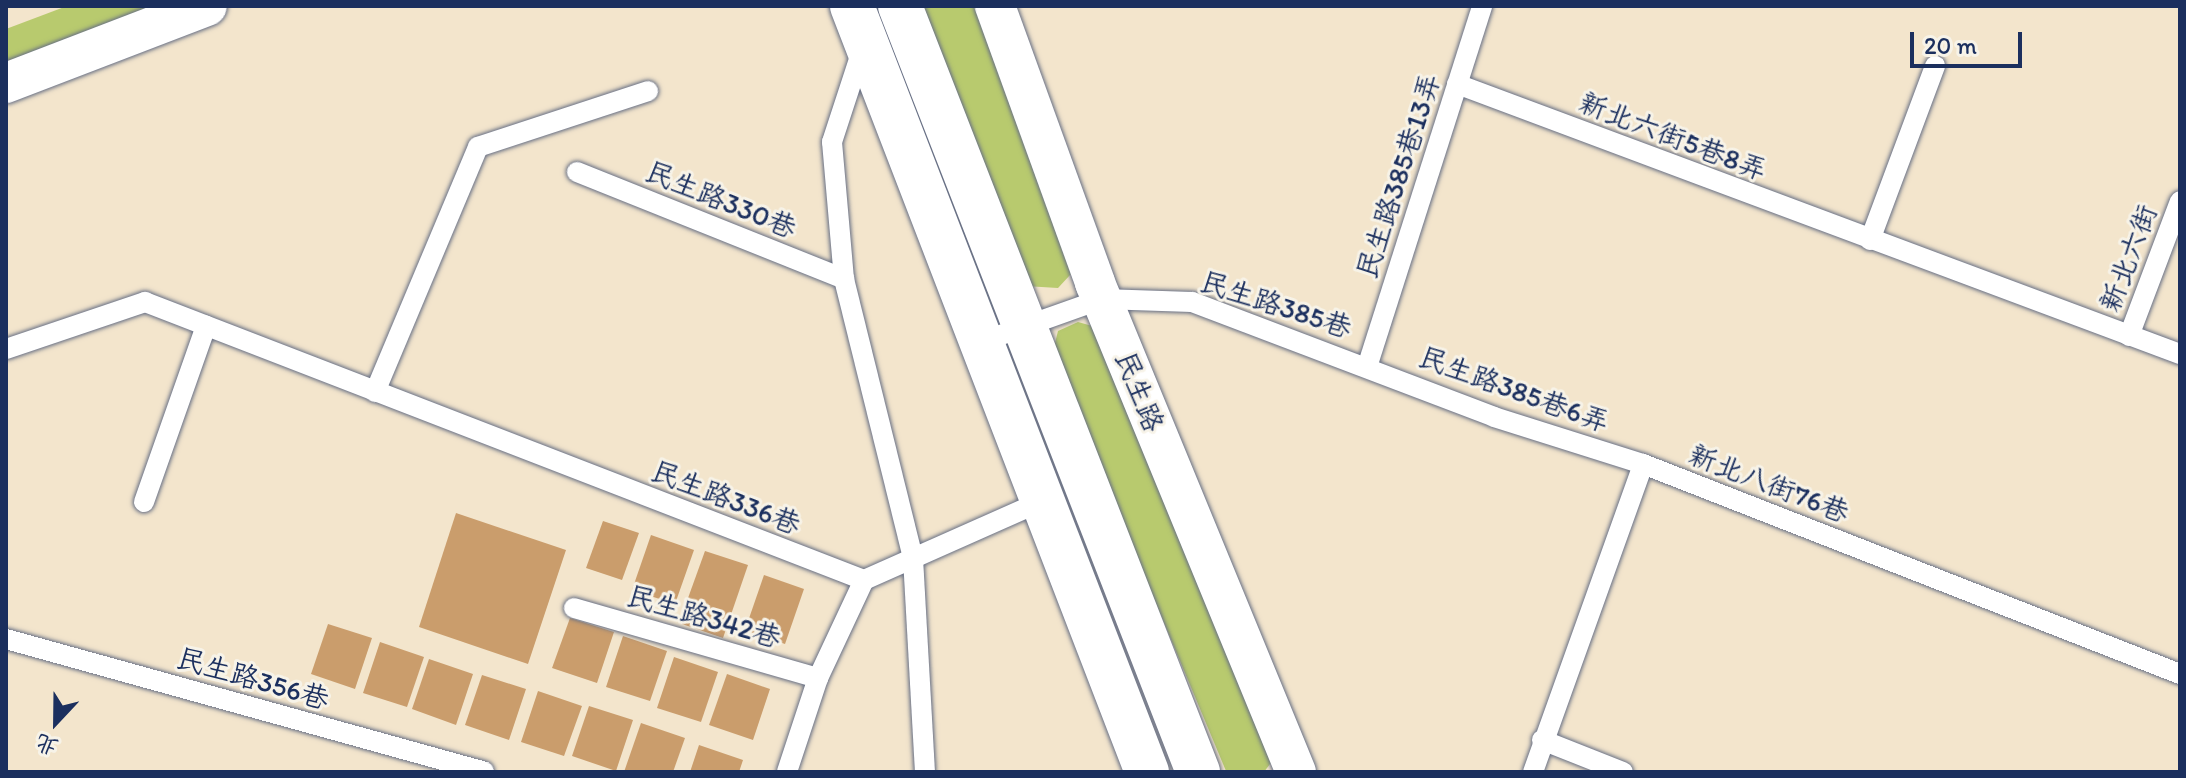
<!DOCTYPE html>
<meta charset="utf-8">
<style>
body{margin:0}
#map{position:relative;width:2186px;height:778px;overflow:hidden;background:#f3e5cc;font-family:Itim,"LXGW WenKai TC",sans-serif}
div>[style]{position:absolute}
.green>*{inset:0;background:#b8ca6e}
.building>*{inset:0;background:#ca9d6c}
.roads{filter:drop-shadow(0 0 2px #676f84) drop-shadow(0 0 2px #676f84)}
.service>*{height:20px;margin:-10px;padding:0 10px;transform-origin:10px;border-radius:10px;background:#fff}
.minor>*{height:40px;margin:-20px;padding:0 20px;transform-origin:20px;border-radius:20px;background:#fff}
.tertiary>*{height:44px;margin:-22px;padding:0 22px;transform-origin:22px;border-radius:22px;background:#fff}
span{translate:-50% -50%;white-space:nowrap;text-align:center;line-height:1.15;-webkit-text-stroke:6px #f7f3e8;paint-order:stroke}
.street-label{font-size:28px;color:#1b2f5e}
.frame{position:absolute;inset:0;border:8px solid #1b2f5e;pointer-events:none}
.north{position:absolute;left:16px;top:682px;width:80px;height:80px;-webkit-text-stroke:6px #f7f3e8;paint-order:stroke;rotate:202deg;font-size:22px;font-weight:700;line-height:32px;text-align:center;color:#1b2f5e}
.north::after{content:'';display:block;margin:auto;width:28px;height:36px;background:#1b2f5e;clip-path:polygon(50% 0,100% 100%,50% 72%,0 100%)}
.scale{position:absolute;left:1910px;top:32px;width:112px;height:36px;box-sizing:border-box;border:4px solid #1b2f5e;border-top:0;padding-left:10px;font-size:24px;line-height:28px;white-space:nowrap;color:#1b2f5e;-webkit-text-stroke:6px #f7f3e8;paint-order:stroke}
</style>
<div id="map">
<div class="green">
<i style="clip-path:polygon(67px 6px,164px 6px,6px 66px,6px 29px)"></i>
<i style="clip-path:polygon(915px 6px,985px 6px,1071px 274px,1058px 288px,1025px 286px)"></i>
<i style="clip-path:polygon(1078px 322px,1103px 329px,1273px 760px,1264px 772px,1226px 771px,1052px 355px,1058px 331px)"></i>
</div>
<div class="building">
<i style="clip-path:polygon(456px 513px,566px 550px,528px 664px,419px 627px)"></i>
<i style="clip-path:polygon(603px 521px,639px 533px,622px 580px,586px 568px)"></i>
<i style="clip-path:polygon(651px 535px,694px 550px,675px 604px,632px 590px)"></i>
<i style="clip-path:polygon(705px 551px,748px 565px,723px 638px,679px 623px)"></i>
<i style="clip-path:polygon(764px 575px,804px 589px,785px 644px,745px 630px)"></i>
<i style="clip-path:polygon(570px 618px,614px 632px,597px 683px,552px 668px)"></i>
<i style="clip-path:polygon(328px 624px,372px 638px,355px 689px,311px 674px)"></i>
<i style="clip-path:polygon(623px 636px,667px 651px,650px 701px,606px 687px)"></i>
<i style="clip-path:polygon(380px 642px,424px 657px,407px 707px,363px 693px)"></i>
<i style="clip-path:polygon(674px 657px,718px 672px,701px 722px,657px 708px)"></i>
<i style="clip-path:polygon(429px 659px,473px 674px,456px 725px,412px 709px)"></i>
<i style="clip-path:polygon(727px 674px,770px 689px,753px 740px,709px 725px)"></i>
<i style="clip-path:polygon(482px 675px,526px 689px,509px 740px,465px 725px)"></i>
<i style="clip-path:polygon(538px 691px,582px 706px,564px 756px,521px 742px)"></i>
<i style="clip-path:polygon(589px 706px,633px 720px,616px 771px,572px 756px)"></i>
<i style="clip-path:polygon(641px 723px,685px 738px,673px 772px,624px 772px)"></i>
<i style="clip-path:polygon(699px 745px,743px 760px,739px 772px,690px 772px)"></i>
</div>
<div class="roads">
<div class="service">
<i style="left:863px;top:47px;width:100px;rotate:108.1deg"></i>
<i style="left:832px;top:142px;width:138px;rotate:85deg"></i>
<i style="left:844px;top:279px;width:287px;rotate:76.1deg"></i>
<i style="left:913px;top:558px;width:214px;rotate:86.8deg"></i>
<i style="left:1457px;top:84px;width:772px;rotate:20.48deg"></i>
<i style="left:577px;top:172px;width:288px;rotate:21.8deg"></i>
<i style="left:1870px;top:240px;width:186px;rotate:-69.5deg"></i>
<i style="left:2129px;top:336px;width:144px;rotate:-69.3deg"></i>
<i style="left:981px;top:342px;width:128px;rotate:-19.6deg"></i>
<i style="left:1102px;top:299px;width:90px;rotate:1.9deg"></i>
<i style="left:1192px;top:302px;width:323px;rotate:20.8deg"></i>
<i style="left:1494px;top:417px;width:156px;rotate:17.5deg"></i>
<i style="left:6px;top:349px;width:147px;rotate:-18.7deg"></i>
<i style="left:145px;top:302px;width:771px;rotate:21.14deg"></i>
<i style="left:864px;top:580px;width:108px;rotate:115.1deg"></i>
<i style="left:818px;top:678px;width:99px;rotate:108.3deg"></i>
<i style="left:1368px;top:364px;width:376px;rotate:-72.3deg"></i>
<i style="left:375px;top:392px;width:266px;rotate:-67.2deg"></i>
<i style="left:478px;top:147px;width:179px;rotate:-18.2deg"></i>
<i style="left:144px;top:502px;width:187px;rotate:-70.6deg"></i>
<i style="left:864px;top:580px;width:195px;rotate:-23.9deg"></i>
<i style="left:574px;top:608px;width:254px;rotate:16deg"></i>
<i style="left:6px;top:639px;width:496px;rotate:15.5deg"></i>
<i style="left:1542px;top:740px;width:87px;rotate:21.6deg"></i>
<i style="left:1533px;top:772px;width:327px;rotate:-70.3deg"></i>
<i style="left:1643px;top:464px;width:577px;rotate:21.36deg"></i>
</div>
<div class="minor">
<i style="left:995px;top:6px;width:294px;rotate:70.1deg"></i>
<i style="left:1095px;top:283px;width:529px;rotate:67.66deg"></i>
<i style="left:6px;top:83px;width:215px;rotate:-21deg"></i>
</div>
<div class="tertiary">
<i style="left:852px;top:6px;width:821px;rotate:68.94deg"></i>
<i style="left:900px;top:6px;width:822px;rotate:68.74deg"></i>
</div>
</div>
<div class="street-label">
<span style="left:1673px;top:136px;rotate:21deg">新北六街5巷8弄</span>
<span style="left:1398px;top:176px;rotate:-72deg">民生路385巷13弄</span>
<span style="left:721px;top:199px;rotate:22deg">民生路330巷</span>
<span style="left:2128px;top:258px;rotate:-69deg">新北六街</span>
<span style="left:1276px;top:304px;rotate:18deg">民生路385巷</span>
<span style="left:1514px;top:389px;rotate:20deg">民生路385巷6弄</span>
<span style="left:1140px;top:391px;rotate:68deg">民生路</span>
<span style="left:1769px;top:483px;rotate:21deg">新北八街76巷</span>
<span style="left:726px;top:497px;rotate:21deg">民生路336巷</span>
<span style="left:704px;top:616px;rotate:16deg">民生路342巷</span>
<span style="left:253px;top:678px;rotate:16deg">民生路356巷</span>
</div>
<div class="frame"></div>
<div class="north">北</div>
<div class="scale">20 m</div>
</div>
